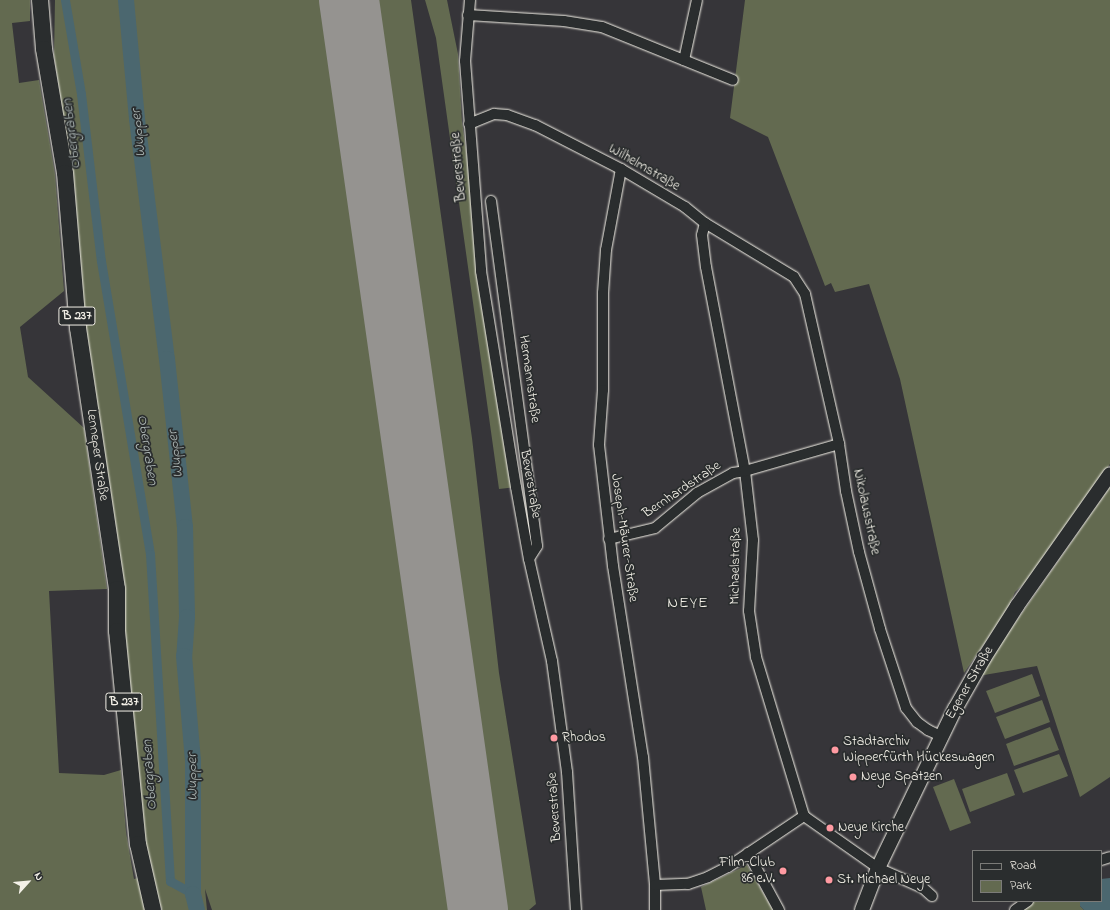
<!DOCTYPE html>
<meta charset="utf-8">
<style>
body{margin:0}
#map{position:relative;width:1110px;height:910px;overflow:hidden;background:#363539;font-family:"Indie Flower",sans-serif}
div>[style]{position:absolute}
.green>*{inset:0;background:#636a50}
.water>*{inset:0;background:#4b676f}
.canal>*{height:9px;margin:-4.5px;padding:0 4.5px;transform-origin:4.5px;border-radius:4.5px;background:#4b676f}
.river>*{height:16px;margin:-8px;padding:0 8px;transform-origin:8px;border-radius:8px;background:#4b676f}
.runway>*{height:60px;margin:-30px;padding:0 30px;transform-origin:30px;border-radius:30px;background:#959390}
.roads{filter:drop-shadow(0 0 1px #f4f1e8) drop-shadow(0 0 1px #f4f1e8)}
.street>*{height:10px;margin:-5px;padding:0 5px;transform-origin:5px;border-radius:5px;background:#2a2d2e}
.secondary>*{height:14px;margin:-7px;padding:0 7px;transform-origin:7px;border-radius:7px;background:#2a2d2e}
.primary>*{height:16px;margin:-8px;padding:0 8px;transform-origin:8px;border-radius:8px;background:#2a2d2e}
.dots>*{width:11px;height:11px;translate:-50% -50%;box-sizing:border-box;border:2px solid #2a2d2e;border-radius:50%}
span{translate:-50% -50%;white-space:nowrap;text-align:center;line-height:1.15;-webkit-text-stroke:3.5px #2a2d2e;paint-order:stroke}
.shield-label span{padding:1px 3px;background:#2a2d2e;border:1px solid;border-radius:3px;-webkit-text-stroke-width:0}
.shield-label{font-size:13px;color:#f4f1e8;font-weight:700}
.street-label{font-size:14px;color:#f4f1e8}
.poi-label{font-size:14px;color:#f4f1e8}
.left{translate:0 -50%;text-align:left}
.right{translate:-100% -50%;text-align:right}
.water-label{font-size:15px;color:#b0bab8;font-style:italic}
.quarter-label{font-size:16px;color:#f4f1e8;letter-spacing:1px}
.legend{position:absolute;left:972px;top:850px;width:130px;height:52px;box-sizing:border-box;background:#2a2d2e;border:1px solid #7b7b78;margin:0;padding:5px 7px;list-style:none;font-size:12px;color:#f4f1e8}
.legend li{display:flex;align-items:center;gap:8px;height:20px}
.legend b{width:20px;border:1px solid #7b7b78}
.north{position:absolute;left:8px;top:862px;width:40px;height:40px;-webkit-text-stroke:3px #2a2d2e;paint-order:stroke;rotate:63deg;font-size:11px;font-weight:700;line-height:16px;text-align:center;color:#f4f1e8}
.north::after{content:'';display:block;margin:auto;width:14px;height:18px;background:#f4f1e8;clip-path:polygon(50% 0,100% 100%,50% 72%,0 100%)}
</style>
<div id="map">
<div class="green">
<i style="clip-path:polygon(0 0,30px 0,30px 21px,12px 23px,19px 83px,39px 80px,55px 174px,64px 291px,20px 327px,28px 377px,84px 428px,107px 589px,49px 591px,59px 773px,104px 775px,121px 770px,126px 832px,134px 879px,150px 875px,135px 769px,124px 632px,124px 588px,107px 469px,88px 351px,71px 173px,54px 56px,55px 0,411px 0,472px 438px,499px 673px,536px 904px,529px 910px,212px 910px,205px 889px,207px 910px,162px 910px,160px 905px,144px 910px,0 910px)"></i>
<i style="clip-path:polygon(425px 0,447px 0,458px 54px,462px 122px,516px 487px,499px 489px,436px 38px)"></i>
<i style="clip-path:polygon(745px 0,1110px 0,1110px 464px,1027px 581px,1015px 592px,1006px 612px,964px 673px,900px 379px,869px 284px,835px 292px,831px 283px,825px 286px,768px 137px,730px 118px)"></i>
<i style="clip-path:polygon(1110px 487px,1110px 777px,1080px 797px,1037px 666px,978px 676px)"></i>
<i style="clip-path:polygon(1032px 674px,1040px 696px,995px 713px,986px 691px)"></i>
<i style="clip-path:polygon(1042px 700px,1050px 722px,1005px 739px,996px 717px)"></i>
<i style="clip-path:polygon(1050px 727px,1059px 750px,1014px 766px,1006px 744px)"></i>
<i style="clip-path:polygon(1059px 754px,1068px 776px,1023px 793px,1014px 770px)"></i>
<i style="clip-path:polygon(1007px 773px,1015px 795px,970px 812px,962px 789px)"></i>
<i style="clip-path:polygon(954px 779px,971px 823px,950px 831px,933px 787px)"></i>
<i style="clip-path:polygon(747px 865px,773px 910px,706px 910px,701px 887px)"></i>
<i style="clip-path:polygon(1028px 901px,1080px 901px,1080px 906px,1084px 910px,1015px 910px)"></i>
</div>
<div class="water">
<i style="clip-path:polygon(1110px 878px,1110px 910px,1084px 910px,1080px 906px,1080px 901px,1101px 901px,1101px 879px)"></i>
</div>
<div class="canal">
<i style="left:65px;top:0;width:95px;rotate:80.3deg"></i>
<i style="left:81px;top:94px;width:168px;rotate:83.2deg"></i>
<i style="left:101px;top:261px;width:297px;rotate:80.5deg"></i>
<i style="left:150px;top:554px;width:328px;rotate:86.5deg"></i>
<i style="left:170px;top:881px;width:26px;rotate:29deg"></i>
</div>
<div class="river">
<i style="left:126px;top:0;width:120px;rotate:84.7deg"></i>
<i style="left:137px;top:119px;width:242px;rotate:82.9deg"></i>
<i style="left:167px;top:359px;width:169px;rotate:83.9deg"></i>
<i style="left:185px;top:527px;width:90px;rotate:88.7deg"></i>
<i style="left:187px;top:617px;width:39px;rotate:94deg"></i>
<i style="left:184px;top:656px;width:104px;rotate:85.1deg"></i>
<i style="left:193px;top:760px;width:134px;rotate:90deg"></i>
<i style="left:193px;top:894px;width:16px;rotate:76deg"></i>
</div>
<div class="runway">
<i style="left:349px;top:0;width:919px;rotate:81.93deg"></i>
</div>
<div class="roads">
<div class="street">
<i style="left:470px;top:0;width:61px;rotate:94.7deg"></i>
<i style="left:465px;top:61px;width:211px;rotate:85.6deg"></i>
<i style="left:481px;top:271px;width:219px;rotate:80.8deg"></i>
<i style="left:516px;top:487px;width:73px;rotate:79.8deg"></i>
<i style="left:529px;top:559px;width:105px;rotate:77.3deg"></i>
<i style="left:552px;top:661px;width:112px;rotate:82.3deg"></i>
<i style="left:567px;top:772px;width:138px;rotate:86.3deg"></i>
<i style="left:468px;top:15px;width:96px;rotate:3.6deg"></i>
<i style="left:564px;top:21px;width:38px;rotate:9deg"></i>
<i style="left:602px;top:27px;width:141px;rotate:22deg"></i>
<i style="left:684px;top:60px;width:61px;rotate:-77.8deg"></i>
<i style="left:469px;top:124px;width:27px;rotate:-22deg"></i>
<i style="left:494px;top:114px;width:13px;rotate:4deg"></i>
<i style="left:507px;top:115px;width:30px;rotate:20deg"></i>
<i style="left:535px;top:125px;width:97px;rotate:27.1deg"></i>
<i style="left:621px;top:169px;width:74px;rotate:30.7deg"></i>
<i style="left:685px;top:207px;width:26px;rotate:39deg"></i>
<i style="left:705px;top:223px;width:104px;rotate:31.2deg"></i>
<i style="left:794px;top:277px;width:20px;rotate:57deg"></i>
<i style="left:805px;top:294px;width:154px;rotate:77.2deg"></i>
<i style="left:839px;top:444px;width:48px;rotate:81.5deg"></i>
<i style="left:846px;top:491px;width:62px;rotate:78deg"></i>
<i style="left:859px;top:552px;width:80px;rotate:74.7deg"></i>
<i style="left:880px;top:629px;width:83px;rotate:71.8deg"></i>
<i style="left:906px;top:708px;width:18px;rotate:52deg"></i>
<i style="left:917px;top:722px;width:14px;rotate:36deg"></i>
<i style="left:928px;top:730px;width:14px;rotate:25deg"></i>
<i style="left:621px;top:169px;width:82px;rotate:100.5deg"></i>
<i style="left:606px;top:250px;width:43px;rotate:94deg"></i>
<i style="left:603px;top:293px;width:97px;rotate:90deg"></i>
<i style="left:603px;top:390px;width:55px;rotate:94.2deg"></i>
<i style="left:599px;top:445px;width:122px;rotate:83.4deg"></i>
<i style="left:613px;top:566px;width:193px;rotate:81.1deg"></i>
<i style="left:643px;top:757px;width:129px;rotate:84.6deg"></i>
<i style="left:655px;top:885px;width:25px;rotate:90deg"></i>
<i style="left:491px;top:201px;width:348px;rotate:82.4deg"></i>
<i style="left:537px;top:546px;width:15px;rotate:122deg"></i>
<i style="left:705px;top:223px;width:12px;rotate:104deg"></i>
<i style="left:702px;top:235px;width:32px;rotate:83deg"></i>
<i style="left:706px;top:267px;width:208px;rotate:79.2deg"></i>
<i style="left:745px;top:471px;width:69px;rotate:83.4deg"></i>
<i style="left:753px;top:540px;width:71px;rotate:93.2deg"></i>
<i style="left:749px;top:611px;width:47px;rotate:81.3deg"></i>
<i style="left:756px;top:657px;width:166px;rotate:73.2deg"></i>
<i style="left:804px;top:816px;width:90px;rotate:35.1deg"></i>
<i style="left:878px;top:868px;width:49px;rotate:24deg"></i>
<i style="left:923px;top:888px;width:12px;rotate:42deg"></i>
<i style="left:609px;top:539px;width:47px;rotate:-13.4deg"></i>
<i style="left:655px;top:528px;width:55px;rotate:-39.8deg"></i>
<i style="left:697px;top:493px;width:41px;rotate:-29.1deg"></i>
<i style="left:733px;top:473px;width:12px;rotate:-9deg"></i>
<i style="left:745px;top:471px;width:98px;rotate:-16deg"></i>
<i style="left:748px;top:853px;width:65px;rotate:61.5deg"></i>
<i style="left:1101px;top:860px;width:9px;rotate:-18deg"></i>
<i style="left:655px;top:885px;width:33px;rotate:-2deg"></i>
<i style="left:688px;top:884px;width:21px;rotate:-19deg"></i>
<i style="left:708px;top:877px;width:22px;rotate:-27deg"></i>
<i style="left:728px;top:867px;width:92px;rotate:-33.9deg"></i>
<i style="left:1015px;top:910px;width:16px;rotate:-35deg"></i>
</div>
<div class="secondary">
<i style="left:862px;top:910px;width:45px;rotate:-69.1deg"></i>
<i style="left:878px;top:868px;width:177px;rotate:-64.2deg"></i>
<i style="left:955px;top:709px;width:59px;rotate:-60.4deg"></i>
<i style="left:984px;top:658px;width:62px;rotate:-57.6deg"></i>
<i style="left:1017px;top:606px;width:161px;rotate:-54.8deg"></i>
</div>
<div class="primary">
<i style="left:40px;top:0;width:49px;rotate:85.3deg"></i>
<i style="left:44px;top:49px;width:126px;rotate:80.4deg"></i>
<i style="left:65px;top:173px;width:156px;rotate:85.2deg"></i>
<i style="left:78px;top:328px;width:264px;rotate:81.5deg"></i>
<i style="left:117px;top:589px;width:42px;rotate:90deg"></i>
<i style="left:117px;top:631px;width:214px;rotate:84.4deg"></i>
<i style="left:138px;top:844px;width:68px;rotate:77.2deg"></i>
</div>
</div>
<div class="dots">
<i style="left:554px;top:738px;background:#ff9aa2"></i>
<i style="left:835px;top:750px;background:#ff9aa2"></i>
<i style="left:853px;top:777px;background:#ff9aa2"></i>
<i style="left:830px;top:828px;background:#ff9aa2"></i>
<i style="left:783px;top:871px;background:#ff9aa2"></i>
<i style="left:829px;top:880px;background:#ff9aa2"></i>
</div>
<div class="shield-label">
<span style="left:77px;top:316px">B 237</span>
<span style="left:124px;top:702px">B 237</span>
</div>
<div class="street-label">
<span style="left:459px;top:167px;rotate:-95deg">Beverstraße</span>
<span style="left:644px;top:168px;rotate:30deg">Wilhelmstraße</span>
<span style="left:529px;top:379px;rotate:82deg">Hermannstraße</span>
<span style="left:97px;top:455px;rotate:82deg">Lenneper Straße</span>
<span style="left:530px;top:484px;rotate:80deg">Beverstraße</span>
<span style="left:682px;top:490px;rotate:-34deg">Bernhardstraße</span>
<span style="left:866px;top:512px;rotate:78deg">Nikolausstraße</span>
<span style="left:624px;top:538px;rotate:82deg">Joseph-Mäurer-Straße</span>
<span style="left:736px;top:566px;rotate:-89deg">Michaelstraße</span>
<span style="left:970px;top:683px;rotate:-60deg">Egener Straße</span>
<span style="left:555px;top:807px;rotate:-94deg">Beverstraße</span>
</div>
<div class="poi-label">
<span class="left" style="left:562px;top:738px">Rhodos</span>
<span class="left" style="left:843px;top:750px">Stadtarchiv<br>Wipperfürth Hückeswagen</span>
<span class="left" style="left:861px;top:777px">Neye Spatzen</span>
<span class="left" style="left:838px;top:828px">Neye Kirche</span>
<span class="right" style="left:775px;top:871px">Film-Club<br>86 e.V.</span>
<span class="left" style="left:837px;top:880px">St. Michael Neye</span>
</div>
<div class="water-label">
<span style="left:139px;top:133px;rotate:-96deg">Wupper</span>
<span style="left:72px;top:134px;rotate:-97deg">Obergraben</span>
<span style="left:147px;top:450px;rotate:81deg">Obergraben</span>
<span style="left:176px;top:454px;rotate:-97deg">Wupper</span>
<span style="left:150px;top:775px;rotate:-94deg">Obergraben</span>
<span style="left:193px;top:777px;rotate:-91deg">Wupper</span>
</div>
<div class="quarter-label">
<span style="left:688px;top:603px">NEYE</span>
</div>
<ul class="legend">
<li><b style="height:5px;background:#2a2d2e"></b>Road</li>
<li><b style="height:11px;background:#636a50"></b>Park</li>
</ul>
<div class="north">N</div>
</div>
